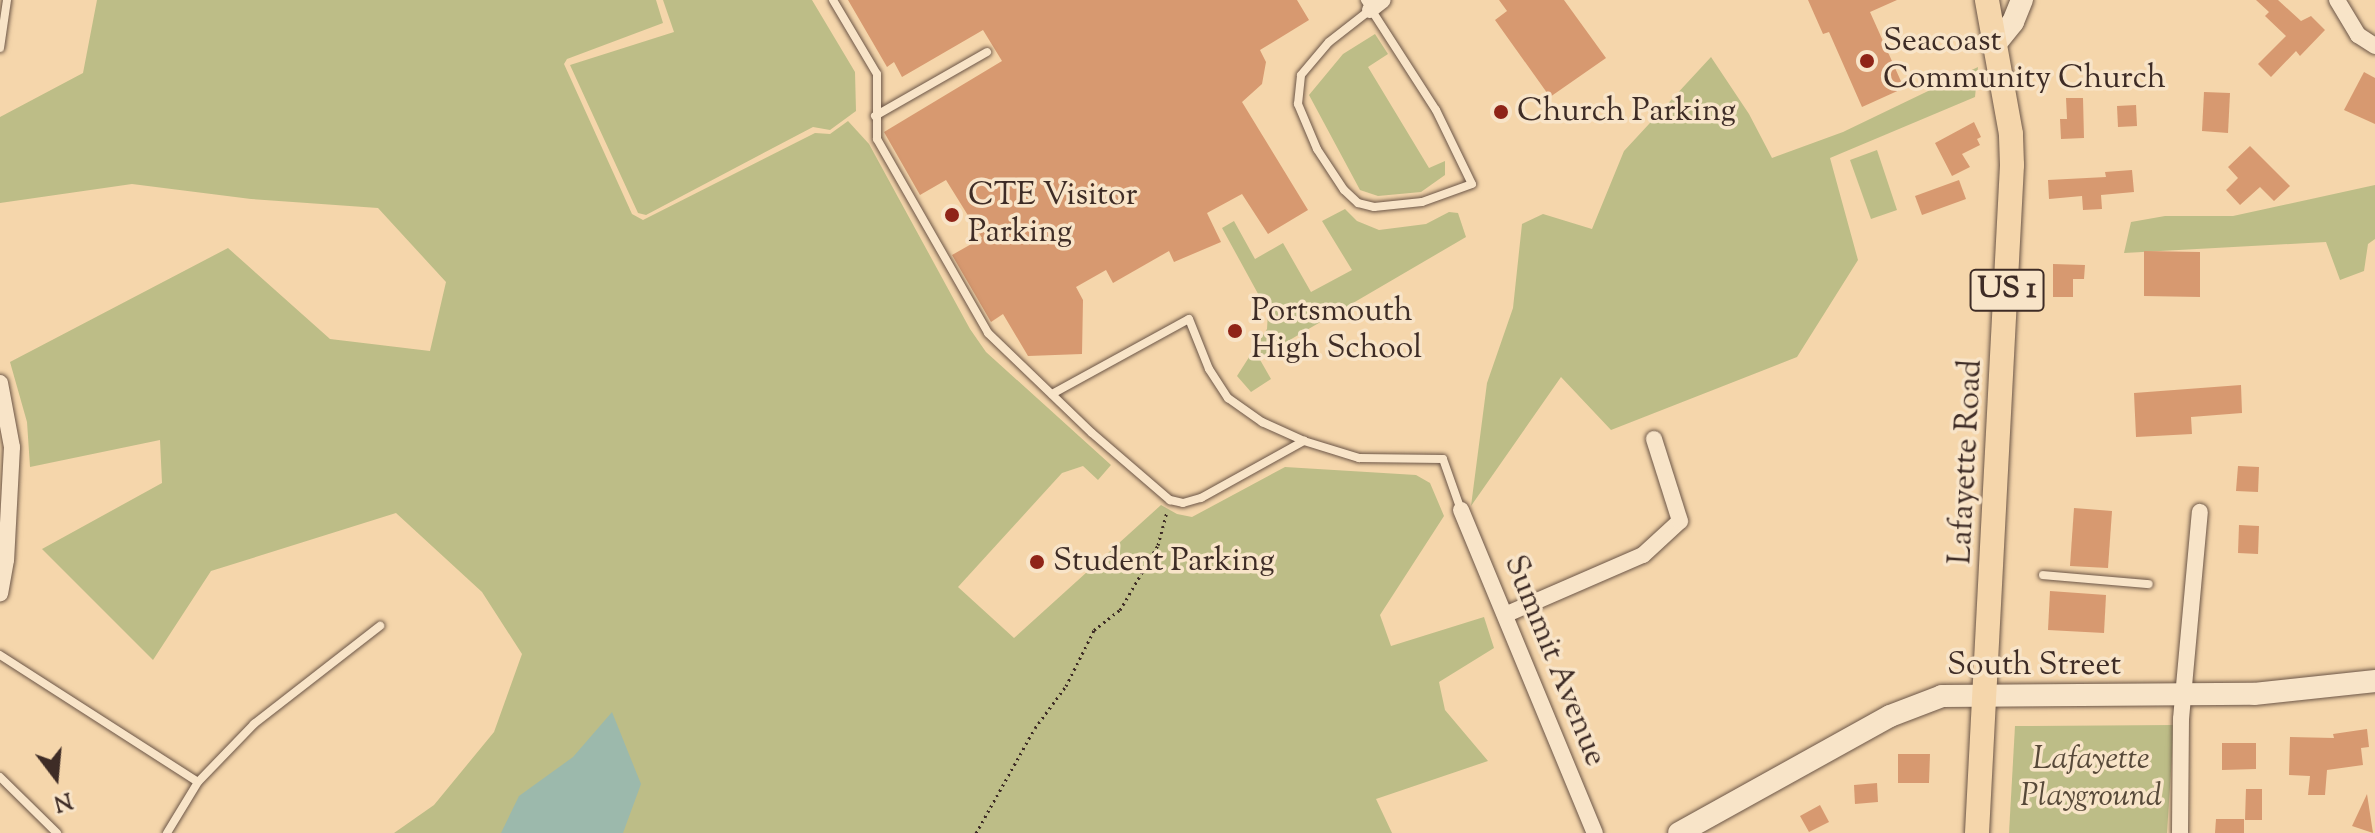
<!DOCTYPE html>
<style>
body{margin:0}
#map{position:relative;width:2375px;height:833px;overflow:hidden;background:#f5d6ab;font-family:"Sorts Mill Goudy",serif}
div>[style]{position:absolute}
.green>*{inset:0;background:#bdbd87}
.water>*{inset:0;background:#9cb9ac}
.building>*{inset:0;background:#d79970}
.path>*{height:3px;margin-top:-1.5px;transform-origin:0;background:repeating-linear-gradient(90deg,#3e2c26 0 2px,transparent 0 6px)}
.roads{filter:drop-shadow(0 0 2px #6c5647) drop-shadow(0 0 2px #6c5647)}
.lane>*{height:8px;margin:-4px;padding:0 4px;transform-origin:4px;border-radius:4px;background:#f8e4c8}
.street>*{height:16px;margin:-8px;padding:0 8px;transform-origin:8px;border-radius:8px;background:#f8e4c8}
.secondary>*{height:22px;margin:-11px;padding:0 11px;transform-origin:11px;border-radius:11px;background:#f8e4c8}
.primary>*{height:24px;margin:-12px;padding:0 12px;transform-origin:12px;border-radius:12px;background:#f5d6ab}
.dots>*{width:22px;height:22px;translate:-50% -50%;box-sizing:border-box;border:4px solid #f8e4c8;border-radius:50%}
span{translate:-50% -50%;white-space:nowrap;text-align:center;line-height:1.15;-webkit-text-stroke:7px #f8e4c8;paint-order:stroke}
.shield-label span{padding:2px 6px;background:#f8e4c8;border:2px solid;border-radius:6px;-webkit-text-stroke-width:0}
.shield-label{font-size:30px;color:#3e2c26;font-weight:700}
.poi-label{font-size:32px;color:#3e2c26}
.left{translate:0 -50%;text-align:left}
.street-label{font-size:32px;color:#3e2c26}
.park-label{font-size:32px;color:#574939;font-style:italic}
.north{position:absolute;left:16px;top:737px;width:80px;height:80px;-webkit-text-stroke:6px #f8e4c8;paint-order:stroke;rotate:164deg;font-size:22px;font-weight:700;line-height:32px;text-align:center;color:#3e2c26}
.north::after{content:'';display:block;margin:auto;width:28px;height:36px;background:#3e2c26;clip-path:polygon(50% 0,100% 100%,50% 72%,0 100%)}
</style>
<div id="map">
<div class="green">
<i style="clip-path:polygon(97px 0,656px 0,663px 23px,567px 59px,564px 64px,632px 214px,643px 220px,815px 133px,830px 134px,848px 121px,869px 144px,970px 329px,986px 352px,1111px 465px,1098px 480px,1083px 466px,1062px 473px,958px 587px,1014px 638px,1161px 505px,1177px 514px,1192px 517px,1285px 467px,1416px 475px,1430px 483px,1444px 516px,1380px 615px,1391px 646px,1484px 617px,1494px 648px,1439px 682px,1445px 710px,1488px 761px,1376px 799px,1392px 833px,394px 833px,434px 805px,494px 732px,522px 654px,482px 592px,396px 513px,211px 571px,153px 660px,42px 549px,162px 483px,160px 440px,30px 467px,27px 422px,10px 362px,228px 248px,330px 339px,430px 351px,446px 282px,378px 208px,251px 199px,132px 184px,0 203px,0 117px,83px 73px)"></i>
<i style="clip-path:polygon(663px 0,812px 0,855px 72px,856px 111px,830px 130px,813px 127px,646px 215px,638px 213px,570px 65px,674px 32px)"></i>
<i style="clip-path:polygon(1375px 34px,1388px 54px,1368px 67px,1429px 168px,1445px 161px,1445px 175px,1421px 192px,1378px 196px,1360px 190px,1309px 95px,1343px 54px)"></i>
<i style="clip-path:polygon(1711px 57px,1749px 114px,1772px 158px,1843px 132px,1978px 67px,1975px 97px,1830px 158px,1858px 260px,1797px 357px,1611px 430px,1561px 377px,1471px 506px,1487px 383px,1513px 308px,1522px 224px,1543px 214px,1592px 229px,1624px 151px)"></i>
<i style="clip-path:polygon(1877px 150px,1897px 210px,1871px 219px,1850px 160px)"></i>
<i style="clip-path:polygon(2375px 185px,2375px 239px,2368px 244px,2364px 271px,2340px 280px,2326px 242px,2124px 253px,2131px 222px,2165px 216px,2233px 216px)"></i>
<i style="clip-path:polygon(1345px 209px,1357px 221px,1379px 230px,1426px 224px,1449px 212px,1458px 213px,1466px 237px,1259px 358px,1271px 379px,1251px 392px,1237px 376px,1267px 329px,1268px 312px,1222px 228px,1234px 221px,1255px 259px,1283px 243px,1311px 292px,1352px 270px,1322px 221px)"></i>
<i style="clip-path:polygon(2174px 725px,2167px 833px,2009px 833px,2015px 726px)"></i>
</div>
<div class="water">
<i style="clip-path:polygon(612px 712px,641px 784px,623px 833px,501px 833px,519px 796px,573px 757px)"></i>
</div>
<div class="building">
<i style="clip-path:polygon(848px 0,1297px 0,1309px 20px,1260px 50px,1266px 62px,1262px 84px,1242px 102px,1308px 210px,1268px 234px,1242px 194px,1207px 213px,1221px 242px,1174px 262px,1169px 251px,1113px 283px,1106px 270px,1076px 287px,1083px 300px,1082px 354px,1028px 356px,1003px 314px,991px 322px,952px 255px,982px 238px,946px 180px,920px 195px,884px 132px,1002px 61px,983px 30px,902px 77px,894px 62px,887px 67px)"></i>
<i style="clip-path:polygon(1499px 0,1564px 0,1606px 58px,1550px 97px,1495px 20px,1507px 11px)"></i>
<i style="clip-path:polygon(1808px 0,1897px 0,1870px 12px,1904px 88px,1862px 107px,1829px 32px,1823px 34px)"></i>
<i style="clip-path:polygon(2256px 0,2278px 0,2301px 21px,2311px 16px,2325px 30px,2300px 56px,2296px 51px,2271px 77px,2258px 64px,2286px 36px,2265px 16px,2269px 12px)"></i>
<i style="clip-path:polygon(2364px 72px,2375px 78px,2375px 124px,2344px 110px)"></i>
<i style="clip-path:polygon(2204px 92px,2230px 93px,2228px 133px,2202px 131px)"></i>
<i style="clip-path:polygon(2066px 98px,2083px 98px,2084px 138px,2061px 139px,2060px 119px,2067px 119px)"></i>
<i style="clip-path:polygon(2136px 105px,2137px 126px,2118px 127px,2117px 106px)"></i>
<i style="clip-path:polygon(1974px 122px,1981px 137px,1977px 139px,1980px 145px,1962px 154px,1970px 167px,1952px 176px,1935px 143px)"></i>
<i style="clip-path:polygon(2250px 146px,2290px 186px,2274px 201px,2260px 187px,2240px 205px,2226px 190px,2238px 178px,2228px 167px)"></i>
<i style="clip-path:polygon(2132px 170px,2134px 192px,2101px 195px,2102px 209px,2083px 210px,2082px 196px,2049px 199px,2048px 180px,2106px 177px,2105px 172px)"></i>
<i style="clip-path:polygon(1959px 180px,1966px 199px,1922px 215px,1915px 196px)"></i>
<i style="clip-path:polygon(2144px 251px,2200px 252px,2200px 297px,2144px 296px)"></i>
<i style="clip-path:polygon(2053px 264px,2085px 265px,2084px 279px,2073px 279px,2073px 297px,2053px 297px)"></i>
<i style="clip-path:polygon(2241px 385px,2242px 413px,2191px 417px,2192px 434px,2136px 437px,2134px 393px)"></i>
<i style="clip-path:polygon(2238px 466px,2259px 467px,2258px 492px,2236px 491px)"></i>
<i style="clip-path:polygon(2074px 508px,2112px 511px,2108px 568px,2070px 566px)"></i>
<i style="clip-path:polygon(2239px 525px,2259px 526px,2258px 554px,2238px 553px)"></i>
<i style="clip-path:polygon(2050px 591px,2106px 595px,2104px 633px,2048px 630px)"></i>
<i style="clip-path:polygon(2367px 729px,2369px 747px,2361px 748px,2363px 765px,2327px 770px,2325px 795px,2308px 795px,2310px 776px,2289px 775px,2290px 737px,2334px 738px,2333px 734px)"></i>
<i style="clip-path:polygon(2222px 743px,2256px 743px,2256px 769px,2222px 770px)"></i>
<i style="clip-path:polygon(1898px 754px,1930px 754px,1929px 783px,1898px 783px)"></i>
<i style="clip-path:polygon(1877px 783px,1878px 802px,1855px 804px,1854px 785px)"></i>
<i style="clip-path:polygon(2246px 789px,2262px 789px,2262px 820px,2245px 820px)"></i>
<i style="clip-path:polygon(2367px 794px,2373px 833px,2352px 826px)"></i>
<i style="clip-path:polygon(1820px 805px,1829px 822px,1809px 832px,1800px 816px)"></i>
<i style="clip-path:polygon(2216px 819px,2244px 819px,2244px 833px,2215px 833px)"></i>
</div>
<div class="path">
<i style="left:976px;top:833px;width:120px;rotate:-60.7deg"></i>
<i style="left:1035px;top:728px;width:52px;rotate:-53.6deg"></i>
<i style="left:1066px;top:686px;width:63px;rotate:-63.4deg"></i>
<i style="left:1094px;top:630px;width:33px;rotate:-38deg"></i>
<i style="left:1120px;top:610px;width:75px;rotate:-59.7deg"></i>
<i style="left:1158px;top:545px;width:35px;rotate:-75deg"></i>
</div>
<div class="roads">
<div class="lane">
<i style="left:833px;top:0;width:86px;rotate:59.3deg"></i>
<i style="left:877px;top:74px;width:65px;rotate:90deg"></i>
<i style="left:877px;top:139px;width:224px;rotate:60.2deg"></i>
<i style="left:988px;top:333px;width:144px;rotate:43.9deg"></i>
<i style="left:1092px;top:433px;width:103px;rotate:40.7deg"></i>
<i style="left:1170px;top:500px;width:13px;rotate:13deg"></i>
<i style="left:1183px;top:503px;width:19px;rotate:-16deg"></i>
<i style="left:1201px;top:498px;width:118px;rotate:-29deg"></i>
<i style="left:1304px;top:441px;width:58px;rotate:17.2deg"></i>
<i style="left:1359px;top:458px;width:84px;rotate:0.7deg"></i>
<i style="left:1443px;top:459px;width:54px;rotate:70.6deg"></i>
<i style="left:1365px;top:0;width:131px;rotate:57.2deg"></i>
<i style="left:1436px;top:110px;width:82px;rotate:64.1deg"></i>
<i style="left:1472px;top:184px;width:53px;rotate:160.2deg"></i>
<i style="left:1422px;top:202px;width:48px;rotate:174.1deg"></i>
<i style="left:1374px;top:207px;width:16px;rotate:-166deg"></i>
<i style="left:1358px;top:203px;width:19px;rotate:-137deg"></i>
<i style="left:1344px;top:190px;width:49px;rotate:-123.4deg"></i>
<i style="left:1317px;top:149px;width:49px;rotate:-112.9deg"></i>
<i style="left:1298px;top:104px;width:29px;rotate:-84deg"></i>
<i style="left:1301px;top:75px;width:43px;rotate:-49.7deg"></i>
<i style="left:1329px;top:42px;width:52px;rotate:-38deg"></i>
<i style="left:0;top:48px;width:49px;rotate:-81.7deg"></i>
<i style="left:875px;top:116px;width:129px;rotate:-29.7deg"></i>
<i style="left:1052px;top:394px;width:156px;rotate:-28.7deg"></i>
<i style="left:1189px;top:319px;width:54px;rotate:68.2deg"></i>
<i style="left:1209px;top:369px;width:35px;rotate:57deg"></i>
<i style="left:1228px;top:398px;width:42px;rotate:35.2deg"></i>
<i style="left:1262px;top:422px;width:46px;rotate:24.3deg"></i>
<i style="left:2043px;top:575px;width:106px;rotate:4.9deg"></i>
<i style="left:0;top:655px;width:235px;rotate:32.7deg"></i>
<i style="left:0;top:777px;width:80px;rotate:44.5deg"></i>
<i style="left:167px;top:833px;width:60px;rotate:-58.7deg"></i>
<i style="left:198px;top:782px;width:81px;rotate:-46deg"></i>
<i style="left:254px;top:724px;width:160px;rotate:-37.9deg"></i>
</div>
<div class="street">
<i style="left:2337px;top:0;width:41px;rotate:59deg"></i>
<i style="left:2358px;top:35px;width:20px;rotate:33deg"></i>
<i style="left:1370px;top:10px;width:16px;rotate:-38deg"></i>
<i style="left:0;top:383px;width:65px;rotate:79.4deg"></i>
<i style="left:12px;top:447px;width:113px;rotate:93deg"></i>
<i style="left:6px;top:560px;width:34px;rotate:100deg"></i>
<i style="left:1461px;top:510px;width:350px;rotate:67.5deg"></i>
<i style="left:1507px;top:614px;width:148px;rotate:-23.5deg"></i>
<i style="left:1643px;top:555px;width:50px;rotate:-42.6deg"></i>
<i style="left:1680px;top:521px;width:86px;rotate:-107.6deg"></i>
<i style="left:2180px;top:833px;width:114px;rotate:-89.5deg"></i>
<i style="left:2181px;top:719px;width:208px;rotate:-84.8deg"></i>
</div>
<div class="secondary">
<i style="left:1996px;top:43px;width:27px;rotate:-51deg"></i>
<i style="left:2013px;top:22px;width:24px;rotate:-68deg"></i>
<i style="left:1679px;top:833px;width:241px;rotate:-29deg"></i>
<i style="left:1890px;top:716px;width:56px;rotate:-21deg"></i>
<i style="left:1942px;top:696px;width:312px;rotate:-0.4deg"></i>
<i style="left:2254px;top:694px;width:122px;rotate:-6.1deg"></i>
</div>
<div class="primary">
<i style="left:1977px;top:833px;width:669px;rotate:-87deg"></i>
<i style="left:2012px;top:165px;width:31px;rotate:-92deg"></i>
<i style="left:2011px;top:134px;width:136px;rotate:-100.2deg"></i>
</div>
</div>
<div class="dots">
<i style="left:1867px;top:61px;background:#8f2418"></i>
<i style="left:1501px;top:112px;background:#8f2418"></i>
<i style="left:952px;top:215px;background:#8f2418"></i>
<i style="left:1235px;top:331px;background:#8f2418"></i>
<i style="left:1037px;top:562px;background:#8f2418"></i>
</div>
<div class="shield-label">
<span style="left:2007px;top:290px">US 1</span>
</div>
<div class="poi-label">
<span class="left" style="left:1883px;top:61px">Seacoast<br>Community Church</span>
<span class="left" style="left:1517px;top:112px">Church Parking</span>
<span class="left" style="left:968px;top:215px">CTE Visitor<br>Parking</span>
<span class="left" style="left:1251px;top:331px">Portsmouth<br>High School</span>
<span class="left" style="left:1053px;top:562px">Student Parking</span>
</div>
<div class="street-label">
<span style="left:1967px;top:462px;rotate:-87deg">Lafayette Road</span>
<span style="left:1554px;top:661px;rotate:68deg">Summit Avenue</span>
<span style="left:2034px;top:666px">South Street</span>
</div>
<div class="park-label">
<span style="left:2091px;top:779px">Lafayette<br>Playground</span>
</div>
<div class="north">N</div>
</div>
